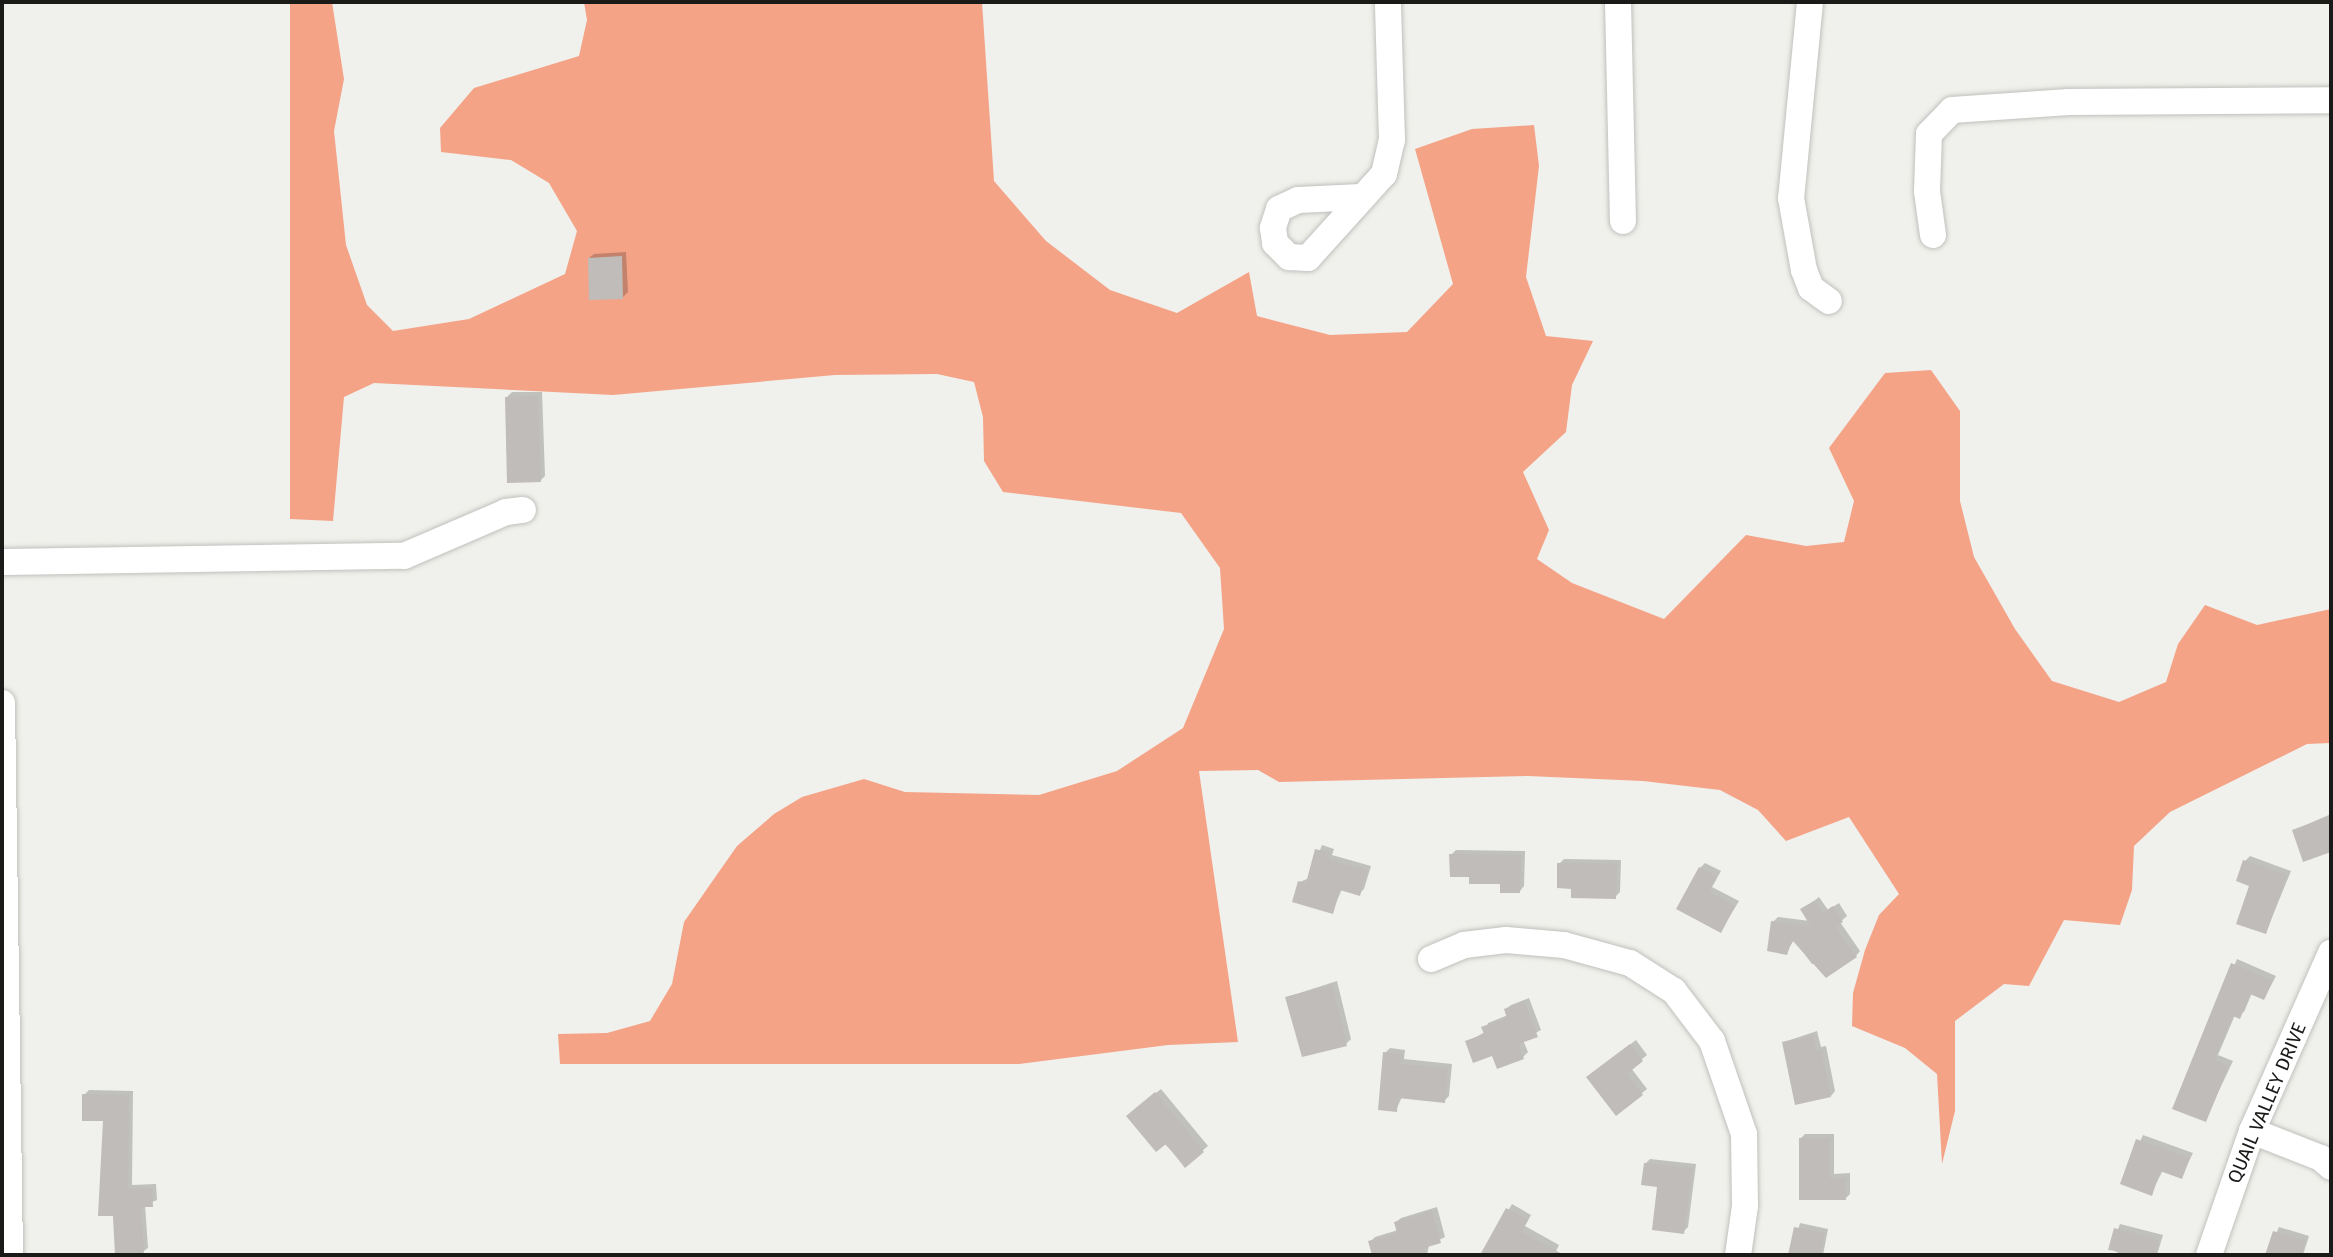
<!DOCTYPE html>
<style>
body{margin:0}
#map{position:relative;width:2333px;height:1257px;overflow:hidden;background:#f0f0ec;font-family:"Fira Sans",sans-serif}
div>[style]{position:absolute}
.forest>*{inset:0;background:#f4a387}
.shadow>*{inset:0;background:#0003}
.building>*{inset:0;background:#bfbcb9}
.roads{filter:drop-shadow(0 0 2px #c1c0bd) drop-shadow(0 0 2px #c1c0bd)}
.minor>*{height:26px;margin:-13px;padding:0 13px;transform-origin:13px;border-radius:13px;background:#fff}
span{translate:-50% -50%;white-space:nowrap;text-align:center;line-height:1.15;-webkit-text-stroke:5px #fff;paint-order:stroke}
.street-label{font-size:19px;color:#1a1a18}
.frame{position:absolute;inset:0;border:4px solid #1a1a18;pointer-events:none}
</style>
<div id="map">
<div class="forest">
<i style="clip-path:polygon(290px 2px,332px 2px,344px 79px,334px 131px,346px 245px,367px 305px,393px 331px,469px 319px,565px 274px,577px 231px,549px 183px,511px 160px,441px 152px,440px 128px,474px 88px,579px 56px,587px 20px,584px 2px,982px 2px,994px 181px,1046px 241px,1110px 290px,1177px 313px,1249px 272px,1257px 316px,1330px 335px,1407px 332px,1453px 284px,1415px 149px,1472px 129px,1534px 125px,1539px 166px,1526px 277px,1546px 336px,1593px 341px,1572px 385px,1566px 432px,1523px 472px,1549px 530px,1537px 559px,1572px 583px,1664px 619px,1746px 535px,1806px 546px,1844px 542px,1854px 501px,1829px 448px,1885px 373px,1931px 370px,1960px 411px,1960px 501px,1974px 557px,2015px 629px,2052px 681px,2119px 702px,2166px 682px,2178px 644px,2205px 605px,2257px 625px,2331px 609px,2331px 743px,2307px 744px,2170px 812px,2134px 846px,2132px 890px,2120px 925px,2064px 920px,2029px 986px,2004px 984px,1955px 1021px,1955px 1111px,1942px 1164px,1937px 1074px,1905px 1048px,1852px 1026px,1853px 993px,1865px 950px,1879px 915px,1899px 894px,1849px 817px,1786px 841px,1758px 810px,1720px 790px,1643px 781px,1528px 776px,1279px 782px,1258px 770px,1199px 771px,1238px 1042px,1168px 1045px,1019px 1064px,560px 1064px,558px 1034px,607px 1033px,650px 1021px,672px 984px,684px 922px,709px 886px,737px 846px,774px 814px,802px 797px,864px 779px,905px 792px,1039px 795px,1117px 771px,1183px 728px,1224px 629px,1220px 568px,1181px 513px,1003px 492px,984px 461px,983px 417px,974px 382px,937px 374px,835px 375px,613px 395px,374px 383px,344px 397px,333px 521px,290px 519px)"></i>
</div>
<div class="shadow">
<i style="clip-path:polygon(626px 252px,628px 292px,623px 297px,589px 258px,594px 254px)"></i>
<i style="clip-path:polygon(512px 392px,542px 392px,545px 476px,540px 481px,507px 397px)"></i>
<i style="clip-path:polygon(2331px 814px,2331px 850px,2304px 860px,2294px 830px)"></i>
<i style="clip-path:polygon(1322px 845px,1334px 849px,1332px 855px,1371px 866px,1364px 889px,1359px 894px,1342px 889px,1332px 912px,1300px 882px,1309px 878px)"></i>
<i style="clip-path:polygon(1456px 850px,1525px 851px,1524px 886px,1520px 891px,1471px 875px,1451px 855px)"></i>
<i style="clip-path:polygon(2250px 856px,2291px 871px,2266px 932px,2245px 861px)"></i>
<i style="clip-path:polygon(1564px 859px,1621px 860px,1620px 892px,1615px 897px,1573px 887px,1559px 864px)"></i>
<i style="clip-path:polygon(1705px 863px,1721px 871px,1712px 887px,1739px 901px,1721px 931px,1700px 868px)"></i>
<i style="clip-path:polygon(1819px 897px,1828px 910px,1839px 903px,1847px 916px,1840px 922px,1860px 951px,1856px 956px,1812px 964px,1794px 940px,1786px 953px,1773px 922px,1778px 917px,1810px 921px,1802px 910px)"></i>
<i style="clip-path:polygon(2237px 959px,2276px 976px,2264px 998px,2252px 993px,2244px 1012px,2235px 1015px,2218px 1055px,2233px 1061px,2205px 1120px,2174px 1108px)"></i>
<i style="clip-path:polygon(1337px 981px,1351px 1039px,1346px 1044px,1287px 997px)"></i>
<i style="clip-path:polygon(1529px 998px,1541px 1030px,1523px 1040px,1528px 1052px,1523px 1057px,1493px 1053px,1467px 1042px,1485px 1032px,1488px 1023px,1508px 1015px,1506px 1009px,1511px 1005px)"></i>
<i style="clip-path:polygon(1817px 1031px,1821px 1047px,1826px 1046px,1835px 1091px,1831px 1096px,1784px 1042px)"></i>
<i style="clip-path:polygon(1636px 1040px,1647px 1055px,1631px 1068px,1647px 1089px,1616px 1114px,1593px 1073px)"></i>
<i style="clip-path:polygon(1390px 1048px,1405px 1050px,1404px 1059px,1452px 1064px,1449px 1096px,1444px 1101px,1402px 1097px,1396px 1110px,1385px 1053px)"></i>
<i style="clip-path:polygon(1161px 1089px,1208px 1146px,1185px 1165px,1133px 1111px)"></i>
<i style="clip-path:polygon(89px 1090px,133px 1091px,132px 1185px,156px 1184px,157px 1200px,145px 1205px,148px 1248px,138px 1255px,117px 1255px,105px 1120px,84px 1095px)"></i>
<i style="clip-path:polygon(1805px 1134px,1834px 1134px,1834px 1174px,1850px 1173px,1850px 1194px,1845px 1199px,1800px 1139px)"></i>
<i style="clip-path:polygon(2143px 1135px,2193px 1153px,2181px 1177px,2163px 1170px,2151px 1194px,2122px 1183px)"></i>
<i style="clip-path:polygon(1650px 1159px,1696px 1164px,1688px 1227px,1683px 1232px,1645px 1164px)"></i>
<i style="clip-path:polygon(1512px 1204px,1531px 1215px,1525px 1226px,1559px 1245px,1554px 1255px,1482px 1255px)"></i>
<i style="clip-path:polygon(1437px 1207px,1445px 1237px,1429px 1245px,1427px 1255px,1374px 1255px,1370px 1242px,1375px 1237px,1398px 1230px,1396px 1222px,1401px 1218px)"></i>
<i style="clip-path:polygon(1800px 1223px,1828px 1229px,1823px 1255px,1791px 1255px)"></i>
<i style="clip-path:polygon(2120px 1224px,2163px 1235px,2157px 1255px,2123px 1255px,2110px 1249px)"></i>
<i style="clip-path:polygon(2279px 1227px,2309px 1236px,2303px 1255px,2267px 1255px)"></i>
</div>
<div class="building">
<i style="clip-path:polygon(622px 256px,623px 299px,589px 300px,588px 258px)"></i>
<i style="clip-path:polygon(538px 396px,541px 482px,507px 483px,505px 397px)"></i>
<i style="clip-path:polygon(2331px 816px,2331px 852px,2303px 862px,2292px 830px)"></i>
<i style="clip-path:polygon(1315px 849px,1331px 853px,1329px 860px,1367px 870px,1360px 896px,1340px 890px,1333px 914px,1292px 902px,1298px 881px,1306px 883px)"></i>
<i style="clip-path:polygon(1449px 854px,1521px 855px,1520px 893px,1500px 893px,1500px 884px,1469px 884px,1469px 877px,1450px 877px)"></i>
<i style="clip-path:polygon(2243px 860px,2287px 875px,2266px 934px,2236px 924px,2249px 886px,2236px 881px)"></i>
<i style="clip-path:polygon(1557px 863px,1617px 864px,1616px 899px,1571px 898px,1571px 889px,1557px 888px)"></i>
<i style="clip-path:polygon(1699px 867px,1717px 877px,1709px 892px,1735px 906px,1721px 933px,1676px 909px)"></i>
<i style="clip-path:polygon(1814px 901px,1822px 913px,1833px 906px,1843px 922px,1835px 927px,1857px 957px,1826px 978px,1792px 940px,1787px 955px,1767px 951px,1771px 921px,1811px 927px,1800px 909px)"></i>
<i style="clip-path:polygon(2231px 963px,2273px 981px,2264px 1000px,2250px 994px,2240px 1019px,2233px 1016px,2214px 1060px,2229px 1066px,2206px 1122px,2172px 1109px)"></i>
<i style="clip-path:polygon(1332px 985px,1347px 1046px,1302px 1057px,1285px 997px)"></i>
<i style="clip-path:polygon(1524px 1001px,1538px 1037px,1518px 1044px,1524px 1059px,1497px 1069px,1492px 1056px,1473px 1063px,1465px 1041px,1484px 1034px,1481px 1027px,1507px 1018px,1504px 1009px)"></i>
<i style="clip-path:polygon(1813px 1035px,1816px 1051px,1821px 1050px,1831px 1097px,1795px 1105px,1782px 1042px)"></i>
<i style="clip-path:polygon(1630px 1044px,1643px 1061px,1627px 1074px,1643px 1095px,1616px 1116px,1586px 1077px)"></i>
<i style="clip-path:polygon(1383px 1052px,1401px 1054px,1400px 1064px,1448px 1068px,1445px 1103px,1398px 1098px,1397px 1112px,1378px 1110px)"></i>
<i style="clip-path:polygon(1155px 1092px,1204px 1152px,1185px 1168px,1166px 1144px,1156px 1152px,1126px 1116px)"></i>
<i style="clip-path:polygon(82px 1094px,129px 1095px,128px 1189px,152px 1188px,153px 1207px,141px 1207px,144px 1255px,115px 1255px,113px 1216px,98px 1216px,103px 1121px,82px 1121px)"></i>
<i style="clip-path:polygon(1799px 1138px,1830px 1138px,1830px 1178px,1846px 1178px,1846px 1200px,1799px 1200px)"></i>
<i style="clip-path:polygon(2136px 1139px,2190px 1158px,2182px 1179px,2160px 1171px,2152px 1196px,2120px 1184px)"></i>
<i style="clip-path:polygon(1644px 1163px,1692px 1168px,1684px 1234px,1652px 1230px,1657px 1187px,1641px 1185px)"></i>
<i style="clip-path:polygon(1506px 1208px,1528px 1220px,1521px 1232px,1564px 1255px,1480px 1255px)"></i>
<i style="clip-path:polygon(1432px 1211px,1441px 1243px,1424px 1248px,1426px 1255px,1372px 1255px,1368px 1241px,1397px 1233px,1394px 1222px)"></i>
<i style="clip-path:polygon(1794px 1227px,1825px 1233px,1820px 1255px,1788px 1255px)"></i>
<i style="clip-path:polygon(2114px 1228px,2159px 1240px,2155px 1255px,2108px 1250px)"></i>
<i style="clip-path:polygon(2273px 1231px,2306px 1241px,2301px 1255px,2265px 1255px)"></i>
</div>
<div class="roads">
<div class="minor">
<i style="left:1618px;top:2px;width:219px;rotate:88.7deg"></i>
<i style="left:1810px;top:2px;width:197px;rotate:95.5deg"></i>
<i style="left:1791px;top:198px;width:73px;rotate:79.8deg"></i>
<i style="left:1804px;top:270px;width:19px;rotate:69deg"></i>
<i style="left:1811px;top:288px;width:22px;rotate:36deg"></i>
<i style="left:1361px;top:197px;width:63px;rotate:177.3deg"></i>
<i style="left:1298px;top:200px;width:21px;rotate:155deg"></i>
<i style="left:1279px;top:209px;width:20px;rotate:108deg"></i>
<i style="left:1273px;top:228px;width:15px;rotate:82deg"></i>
<i style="left:1275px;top:243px;width:20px;rotate:45deg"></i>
<i style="left:1289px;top:257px;width:19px;rotate:3deg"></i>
<i style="left:1308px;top:258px;width:113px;rotate:-47.9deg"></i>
<i style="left:1384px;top:174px;width:35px;rotate:-77deg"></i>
<i style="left:1392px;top:140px;width:138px;rotate:-91.7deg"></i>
<i style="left:1933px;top:235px;width:44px;rotate:-97.8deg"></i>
<i style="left:1927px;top:191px;width:57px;rotate:-88deg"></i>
<i style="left:1929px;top:134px;width:33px;rotate:-46deg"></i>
<i style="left:1952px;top:110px;width:117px;rotate:-3.9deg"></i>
<i style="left:2069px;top:102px;width:262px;rotate:-0.4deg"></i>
<i style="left:2px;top:562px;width:402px;rotate:-0.9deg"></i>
<i style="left:404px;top:556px;width:111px;rotate:-23.3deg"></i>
<i style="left:506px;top:512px;width:17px;rotate:-7deg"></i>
<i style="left:2px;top:703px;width:552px;rotate:89.17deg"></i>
<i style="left:1431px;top:959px;width:36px;rotate:-23deg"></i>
<i style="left:1464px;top:945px;width:42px;rotate:-6.8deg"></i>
<i style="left:1506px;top:940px;width:58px;rotate:4.9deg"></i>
<i style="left:1564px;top:945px;width:68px;rotate:15.3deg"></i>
<i style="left:1630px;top:963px;width:52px;rotate:32.5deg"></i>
<i style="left:1674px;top:991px;width:63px;rotate:52.8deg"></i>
<i style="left:1712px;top:1041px;width:98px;rotate:71deg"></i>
<i style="left:1744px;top:1134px;width:72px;rotate:89.2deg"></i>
<i style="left:1745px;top:1206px;width:49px;rotate:98.1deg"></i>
<i style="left:2252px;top:1131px;width:74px;rotate:21.4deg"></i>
<i style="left:2321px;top:1158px;width:13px;rotate:42deg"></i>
<i style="left:2209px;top:1255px;width:131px;rotate:-70.9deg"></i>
<i style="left:2252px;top:1131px;width:195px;rotate:-66.1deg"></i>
</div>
</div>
<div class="street-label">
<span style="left:2267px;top:1103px;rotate:-67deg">QUAIL VALLEY DRIVE</span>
</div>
<div class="frame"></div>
</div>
